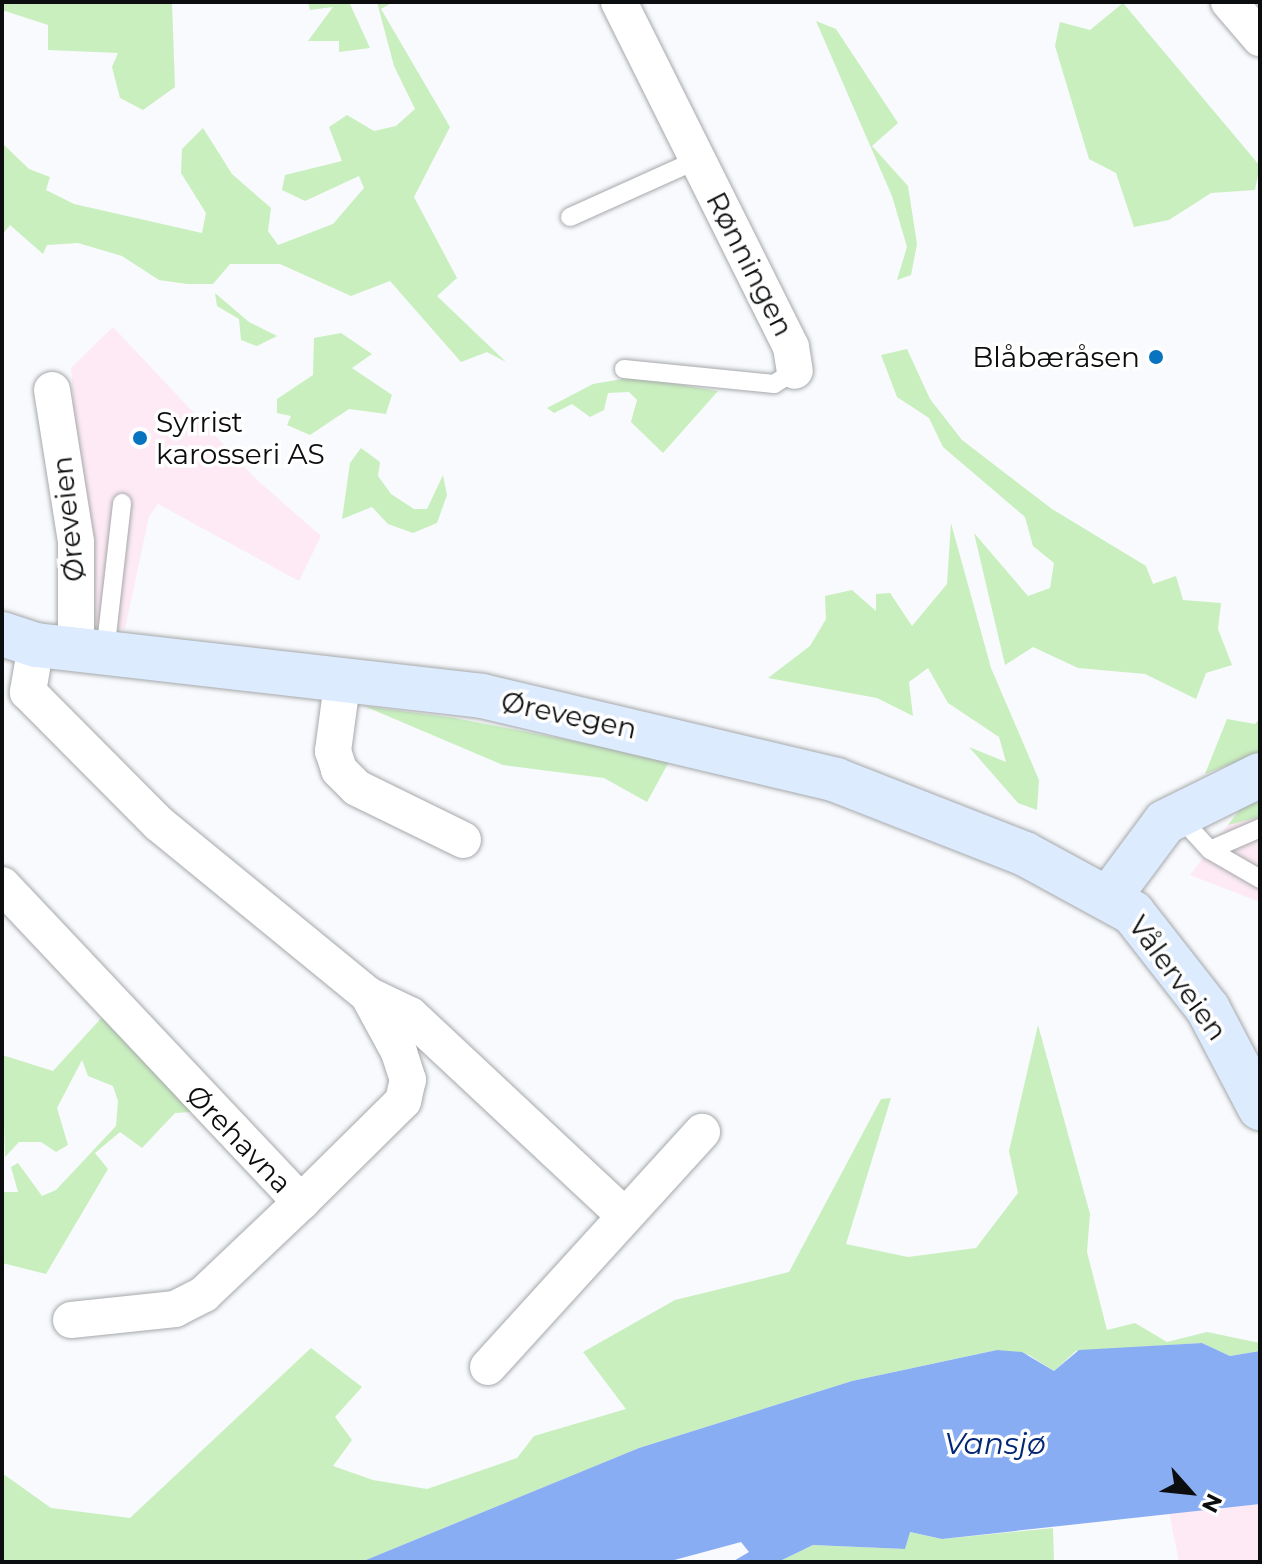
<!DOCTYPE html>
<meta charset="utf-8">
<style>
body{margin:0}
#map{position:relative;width:1262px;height:1564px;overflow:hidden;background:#f8fafd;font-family:Montserrat,sans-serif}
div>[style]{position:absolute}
.commercial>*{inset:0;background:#fdeaf4}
.green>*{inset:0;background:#c9efbf}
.water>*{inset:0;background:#88adf2}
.roads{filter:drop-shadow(0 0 2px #a6a8aa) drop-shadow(0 0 2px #a6a8aa)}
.lane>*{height:18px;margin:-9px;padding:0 9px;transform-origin:9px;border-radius:9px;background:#fff}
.street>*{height:36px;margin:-18px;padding:0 18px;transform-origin:18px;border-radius:18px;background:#fff}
.secondary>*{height:44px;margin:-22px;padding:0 22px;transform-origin:22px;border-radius:22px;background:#ddebfe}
.dots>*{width:22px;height:22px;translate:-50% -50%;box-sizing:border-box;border:4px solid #fff;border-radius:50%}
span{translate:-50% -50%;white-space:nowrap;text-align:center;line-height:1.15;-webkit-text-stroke:7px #fff;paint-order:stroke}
.street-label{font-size:28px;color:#0c0d0e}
.poi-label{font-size:28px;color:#0c0d0e}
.right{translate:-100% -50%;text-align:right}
.left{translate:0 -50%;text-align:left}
.water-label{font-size:30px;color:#022775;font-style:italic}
.frame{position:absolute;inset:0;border:4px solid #0c0d0e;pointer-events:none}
.north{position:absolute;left:1150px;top:1452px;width:80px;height:80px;-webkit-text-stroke:6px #fff;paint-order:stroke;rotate:117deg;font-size:22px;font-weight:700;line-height:32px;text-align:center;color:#0c0d0e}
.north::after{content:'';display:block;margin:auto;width:28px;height:36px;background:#0c0d0e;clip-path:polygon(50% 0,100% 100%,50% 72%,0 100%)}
</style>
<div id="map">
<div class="commercial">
<i style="clip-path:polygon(113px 327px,257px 480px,321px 536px,299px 581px,158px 504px,149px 516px,125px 629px,90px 627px,71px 368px)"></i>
<i style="clip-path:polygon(1260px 801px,1260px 902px,1190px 875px,1241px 808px)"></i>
<i style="clip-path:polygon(1260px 1504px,1260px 1562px,1179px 1562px,1169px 1512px)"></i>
</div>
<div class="green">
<i style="clip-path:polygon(2px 2px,172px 2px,175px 87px,143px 110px,120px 98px,112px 67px,118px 53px,48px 50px,48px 25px,2px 10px)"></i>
<i style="clip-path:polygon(308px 2px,349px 2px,370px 48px,339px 52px,339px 41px,308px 41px,333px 7px,310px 10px)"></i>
<i style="clip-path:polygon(377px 2px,393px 2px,381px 9px,450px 127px,414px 197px,457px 278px,437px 296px,506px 362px,487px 352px,461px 362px,390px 281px,351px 296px,280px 264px,230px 264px,213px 284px,187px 284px,159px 280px,122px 256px,78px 243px,47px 245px,43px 254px,10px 225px,2px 235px,2px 143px,29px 169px,50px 177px,46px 190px,74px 204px,202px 233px,206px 213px,181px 173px,182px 149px,203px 128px,232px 174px,271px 208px,268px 231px,278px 245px,333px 224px,364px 188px,359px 176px,305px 201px,282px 190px,285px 175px,342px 161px,329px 127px,347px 115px,374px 131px,396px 126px,415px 109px,394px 66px)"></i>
<i style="clip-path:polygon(1123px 3px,1260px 166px,1255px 190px,1211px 193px,1169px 220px,1134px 227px,1116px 173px,1089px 159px,1055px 46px,1060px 22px,1090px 30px)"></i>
<i style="clip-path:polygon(816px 21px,836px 29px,898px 123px,872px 146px,908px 186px,917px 244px,911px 275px,897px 280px,907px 247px,892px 196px)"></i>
<i style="clip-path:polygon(215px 293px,249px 322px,277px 336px,257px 346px,241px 340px,239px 319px,217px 306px)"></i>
<i style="clip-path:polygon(341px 333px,372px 354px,352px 368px,392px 395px,386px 414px,349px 409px,310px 435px,287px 425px,291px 416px,277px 413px,277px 399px,313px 375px,314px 338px)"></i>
<i style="clip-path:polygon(907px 349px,930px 399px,962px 440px,1052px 509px,1146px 566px,1153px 584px,1176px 576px,1183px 600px,1221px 603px,1218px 629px,1232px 665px,1206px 673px,1196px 699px,1145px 674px,1078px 668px,1033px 647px,1005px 665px,974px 533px,1028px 596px,1050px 588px,1054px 563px,1033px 546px,1025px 517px,943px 447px,929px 418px,897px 397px,881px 355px)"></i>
<i style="clip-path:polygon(634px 377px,718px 391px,663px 453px,631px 422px,637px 400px,629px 392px,608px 393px,604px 410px,590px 417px,572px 404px,554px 413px,547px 408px,593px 384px)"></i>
<i style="clip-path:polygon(361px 448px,380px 462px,378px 476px,391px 494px,414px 509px,427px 509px,443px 475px,447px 495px,437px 523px,413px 533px,388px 524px,372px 507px,342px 519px,350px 463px)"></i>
<i style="clip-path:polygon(951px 523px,991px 668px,1039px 780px,1037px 810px,1018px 803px,969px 747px,1006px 762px,999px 737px,948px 703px,928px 668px,909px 682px,913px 716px,877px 698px,768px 678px,810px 646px,826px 619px,825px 596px,852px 590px,876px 611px,876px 594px,890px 593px,912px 626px,947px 584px)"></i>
<i style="clip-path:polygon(364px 706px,455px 718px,670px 760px,647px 802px,604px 778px,503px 765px)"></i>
<i style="clip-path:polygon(1260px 718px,1260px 753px,1205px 774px,1227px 719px,1255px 724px)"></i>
<i style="clip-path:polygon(1260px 801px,1260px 817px,1228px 825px,1241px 808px)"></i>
<i style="clip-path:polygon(104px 1015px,192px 1112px,175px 1113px,142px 1148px,120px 1132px,95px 1153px,108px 1169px,46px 1274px,2px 1263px,2px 1192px,18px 1192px,11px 1167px,18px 1163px,42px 1196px,56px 1190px,116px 1126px,118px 1101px,113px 1086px,88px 1076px,82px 1060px,57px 1108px,68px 1145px,56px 1152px,41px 1142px,19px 1142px,5px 1157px,2px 1055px,53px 1071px)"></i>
<i style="clip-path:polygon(1038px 1025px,1090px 1214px,1087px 1252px,1107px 1330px,1135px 1323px,1167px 1342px,1207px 1332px,1260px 1343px,1260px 1351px,1230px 1356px,1202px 1343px,1076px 1351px,1054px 1371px,1029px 1355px,997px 1350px,852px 1381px,639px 1448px,361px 1562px,2px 1562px,2px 1473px,51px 1508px,130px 1518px,311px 1348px,362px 1387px,335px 1417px,352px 1440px,333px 1466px,373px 1480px,427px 1489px,517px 1458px,534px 1436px,626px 1409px,583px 1352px,675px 1300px,789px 1272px,881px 1099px,891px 1098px,846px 1244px,908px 1257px,976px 1248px,1018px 1193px,1009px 1151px)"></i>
<i style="clip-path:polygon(1053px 1528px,1054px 1562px,778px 1562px,813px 1545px,905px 1549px,909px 1532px,942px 1539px)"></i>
</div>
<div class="water">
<i style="clip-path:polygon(1202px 1343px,1230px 1356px,1260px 1351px,1260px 1504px,942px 1539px,910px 1532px,905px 1549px,813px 1545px,778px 1562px,732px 1562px,749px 1552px,741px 1542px,667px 1562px,361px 1562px,639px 1448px,852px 1381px,997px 1350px,1022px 1352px,1054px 1371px,1079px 1350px)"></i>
</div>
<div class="roads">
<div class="lane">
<i style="left:570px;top:217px;width:139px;rotate:-24.2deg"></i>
<i style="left:624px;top:369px;width:151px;rotate:5.7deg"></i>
<i style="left:774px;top:384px;width:25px;rotate:-32deg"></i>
<i style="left:105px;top:653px;width:151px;rotate:-83.5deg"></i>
<i style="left:1178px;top:815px;width:47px;rotate:47.6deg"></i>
<i style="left:1210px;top:850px;width:58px;rotate:30.1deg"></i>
<i style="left:1210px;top:850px;width:55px;rotate:-23.7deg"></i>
</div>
<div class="street">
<i style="left:619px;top:2px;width:385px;rotate:63.5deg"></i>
<i style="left:791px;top:347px;width:24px;rotate:81deg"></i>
<i style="left:1229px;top:2px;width:48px;rotate:49.3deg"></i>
<i style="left:52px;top:390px;width:154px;rotate:81deg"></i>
<i style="left:76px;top:542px;width:108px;rotate:90deg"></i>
<i style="left:36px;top:645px;width:48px;rotate:99.7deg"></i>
<i style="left:28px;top:692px;width:185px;rotate:45.2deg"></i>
<i style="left:158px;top:823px;width:271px;rotate:39.3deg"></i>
<i style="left:368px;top:995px;width:47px;rotate:25.5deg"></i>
<i style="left:410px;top:1015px;width:293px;rotate:43.1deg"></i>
<i style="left:343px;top:677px;width:75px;rotate:97.7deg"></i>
<i style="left:333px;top:751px;width:20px;rotate:72deg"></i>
<i style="left:339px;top:770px;width:25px;rotate:45deg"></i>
<i style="left:357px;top:788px;width:118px;rotate:26.1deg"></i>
<i style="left:2px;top:885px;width:436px;rotate:46.7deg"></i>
<i style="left:301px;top:1202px;width:144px;rotate:-44.7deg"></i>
<i style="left:403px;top:1101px;width:22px;rotate:-77deg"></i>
<i style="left:408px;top:1080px;width:29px;rotate:-108deg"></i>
<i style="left:399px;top:1052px;width:65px;rotate:-118.5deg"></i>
<i style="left:71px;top:1320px;width:105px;rotate:-6deg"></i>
<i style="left:175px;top:1309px;width:33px;rotate:-27deg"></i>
<i style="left:204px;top:1294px;width:134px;rotate:-43.5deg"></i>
<i style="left:488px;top:1367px;width:318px;rotate:-47.7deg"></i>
</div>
<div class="secondary">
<i style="left:2px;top:634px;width:36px;rotate:18deg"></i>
<i style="left:36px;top:645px;width:449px;rotate:6.5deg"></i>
<i style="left:482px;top:696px;width:364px;rotate:13.3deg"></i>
<i style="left:836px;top:780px;width:203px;rotate:21.4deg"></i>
<i style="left:1025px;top:854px;width:123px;rotate:28.6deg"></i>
<i style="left:1133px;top:913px;width:122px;rotate:52deg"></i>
<i style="left:1208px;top:1009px;width:112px;rotate:62.3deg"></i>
<i style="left:1110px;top:896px;width:92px;rotate:-53.4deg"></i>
<i style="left:1165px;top:822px;width:106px;rotate:-26.3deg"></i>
</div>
</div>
<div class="dots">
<i style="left:1156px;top:357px;background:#0873be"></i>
<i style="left:140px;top:438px;background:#0873be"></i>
</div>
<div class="street-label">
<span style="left:750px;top:264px;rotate:63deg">Rønningen</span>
<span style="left:68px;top:519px;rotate:-96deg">Øreveien</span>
<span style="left:569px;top:715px;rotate:12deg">Ørevegen</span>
<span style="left:1178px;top:978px;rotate:54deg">Vålerveien</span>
<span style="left:239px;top:1139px;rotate:46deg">Ørehavna</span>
</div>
<div class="poi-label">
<span class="right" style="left:1140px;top:357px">Blåbæråsen</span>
<span class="left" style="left:156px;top:438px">Syrrist<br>karosseri AS</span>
</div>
<div class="water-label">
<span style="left:995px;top:1444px">Vansjø</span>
</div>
<div class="frame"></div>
<div class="north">N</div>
</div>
